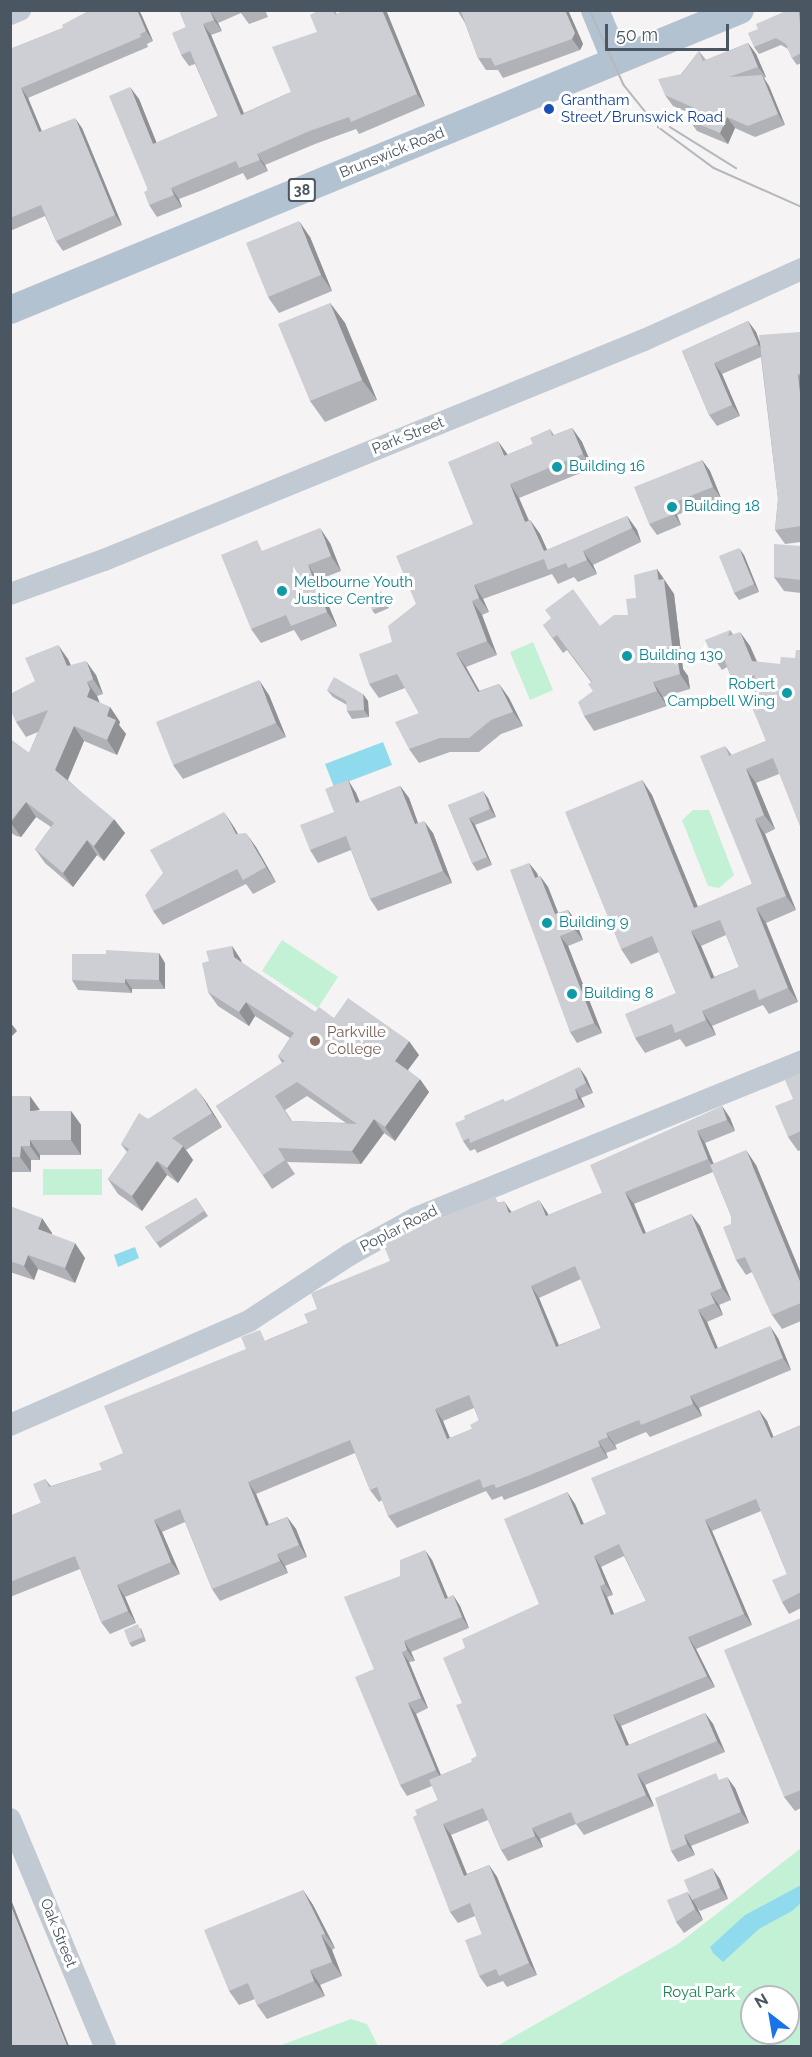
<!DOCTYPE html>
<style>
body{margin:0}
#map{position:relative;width:812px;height:2057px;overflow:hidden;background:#f5f3f3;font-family:Raleway,sans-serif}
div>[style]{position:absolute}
.green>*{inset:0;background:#c3f1d5}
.water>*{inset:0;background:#90daee}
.minor>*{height:22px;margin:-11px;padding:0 11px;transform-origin:11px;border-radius:11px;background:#c1cad2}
.major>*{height:28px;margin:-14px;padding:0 14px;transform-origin:14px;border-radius:14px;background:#b3c2d1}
.tram>*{height:1.5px;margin:-0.75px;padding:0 0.75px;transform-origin:0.75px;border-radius:0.75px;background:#b5b8bd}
.wall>*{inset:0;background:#b0b2b7}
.shaded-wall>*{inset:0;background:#909195}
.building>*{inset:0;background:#cdcfd5}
.dots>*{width:16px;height:16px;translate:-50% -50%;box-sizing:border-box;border:3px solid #fff;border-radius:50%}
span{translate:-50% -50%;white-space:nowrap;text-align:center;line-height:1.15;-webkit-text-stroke:6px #fff;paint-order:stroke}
.shield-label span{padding:2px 4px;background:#fff;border:2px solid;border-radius:4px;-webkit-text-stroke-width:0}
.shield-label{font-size:14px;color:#4a5661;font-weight:700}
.transit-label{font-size:15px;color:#164399}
.left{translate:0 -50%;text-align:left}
.street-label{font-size:15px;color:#4a5661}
.culture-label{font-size:15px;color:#0d838f}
.right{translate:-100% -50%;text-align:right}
.education-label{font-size:15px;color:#785e54}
.park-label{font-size:15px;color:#17864f}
.frame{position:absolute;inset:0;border:12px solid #4a5661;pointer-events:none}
.north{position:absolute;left:740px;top:1985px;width:60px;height:60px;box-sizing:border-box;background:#fff;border:2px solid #b7bbc0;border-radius:50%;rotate:329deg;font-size:16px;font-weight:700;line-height:24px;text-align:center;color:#4a5661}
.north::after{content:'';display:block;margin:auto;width:21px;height:27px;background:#1a73e8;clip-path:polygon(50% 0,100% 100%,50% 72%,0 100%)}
.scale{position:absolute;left:605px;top:24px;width:124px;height:27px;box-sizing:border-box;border:3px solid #4a5661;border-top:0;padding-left:8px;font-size:18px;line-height:21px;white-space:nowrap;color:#4a5661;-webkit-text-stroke:4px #fff;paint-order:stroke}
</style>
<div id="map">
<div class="green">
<i style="clip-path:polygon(533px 642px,553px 690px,530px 700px,510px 652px)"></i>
<i style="clip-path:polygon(693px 810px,709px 810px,734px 875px,719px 888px,708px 886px,682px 820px)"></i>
<i style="clip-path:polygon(282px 940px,338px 977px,318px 1008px,262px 971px)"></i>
<i style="clip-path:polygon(43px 1169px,102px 1169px,102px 1195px,43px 1195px)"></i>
<i style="clip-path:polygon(evenodd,801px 1848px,801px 2046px,497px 2046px,678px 1944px,801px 1848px,752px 1997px,788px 1997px,788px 2033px,752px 2033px,752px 1997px)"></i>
<i style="clip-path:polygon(351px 2019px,367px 2024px,378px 2046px,279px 2046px)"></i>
</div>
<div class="water">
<i style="clip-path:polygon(383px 742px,392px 765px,334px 787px,325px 764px)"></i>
<i style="clip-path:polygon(135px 1247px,139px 1258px,118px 1267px,114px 1255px)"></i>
<i style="clip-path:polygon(801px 1885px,801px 1903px,792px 1911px,759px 1929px,723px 1962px,713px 1953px,710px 1947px,745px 1915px)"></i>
</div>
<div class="minor">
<i style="left:10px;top:14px;width:11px;rotate:-22deg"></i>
<i style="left:10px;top:594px;width:100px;rotate:-19.9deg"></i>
<i style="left:104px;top:560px;width:583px;rotate:-22.17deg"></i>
<i style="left:644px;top:340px;width:173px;rotate:-24.2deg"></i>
<i style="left:10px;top:1425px;width:261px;rotate:-23.5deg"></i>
<i style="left:249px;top:1321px;width:120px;rotate:-33.4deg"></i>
<i style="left:349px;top:1255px;width:77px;rotate:-28.9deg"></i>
<i style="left:416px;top:1218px;width:417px;rotate:-22.1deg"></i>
<i style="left:10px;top:1819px;width:246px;rotate:67.3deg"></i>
</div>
<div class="major">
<i style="left:595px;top:10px;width:55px;rotate:67.6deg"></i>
<i style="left:10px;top:310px;width:789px;rotate:-22.34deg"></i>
</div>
<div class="tram">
<i style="left:590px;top:10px;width:82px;rotate:65.6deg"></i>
<i style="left:624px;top:85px;width:53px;rotate:51.2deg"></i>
<i style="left:657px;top:126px;width:71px;rotate:36.4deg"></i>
<i style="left:714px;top:168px;width:96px;rotate:23.9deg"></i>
<i style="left:670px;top:127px;width:78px;rotate:31.8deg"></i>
</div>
<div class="wall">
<i style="clip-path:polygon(90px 10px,139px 10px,142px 16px,153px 41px,147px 44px,148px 47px,28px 98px,42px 131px,82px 128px,122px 225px,63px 251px,56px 241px,45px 216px,10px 231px,10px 49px,63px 28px)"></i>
<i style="clip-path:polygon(179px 10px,265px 10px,268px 17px,249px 24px,241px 13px,218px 23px,222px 31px,211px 35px,244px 113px,291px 92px,317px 32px,334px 10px,337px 14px,345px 10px,386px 10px,425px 106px,359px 134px,356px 129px,315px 144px,265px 165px,268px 171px,247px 180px,243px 173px,200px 191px,179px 199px,182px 207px,157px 217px,149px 205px,139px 99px,156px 143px,218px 116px,195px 64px,189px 66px,181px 55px,186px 27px)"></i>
<i style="clip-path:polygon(457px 10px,568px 10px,583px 44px,580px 50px,503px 78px,498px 70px,486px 70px,478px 58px,465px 23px)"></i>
<i style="clip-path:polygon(801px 11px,801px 63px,797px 65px,792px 58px,788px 49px,781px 45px,759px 54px,754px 47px)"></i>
<i style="clip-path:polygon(748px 43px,756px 54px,766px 77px,764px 78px,769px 86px,785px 125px,755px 137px,735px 128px,728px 144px,697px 131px,689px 120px,692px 114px,673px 106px,665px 95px,699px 51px,706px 60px)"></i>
<i style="clip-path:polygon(310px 237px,332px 291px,279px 313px,268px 297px)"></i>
<i style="clip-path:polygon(330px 303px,345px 323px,377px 400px,325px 422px,310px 401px)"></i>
<i style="clip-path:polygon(748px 321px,756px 332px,759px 341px,801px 332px,801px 542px,785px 544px,775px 530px,778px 499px,761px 357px,722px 374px,740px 416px,717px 426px,709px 415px,682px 351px)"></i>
<i style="clip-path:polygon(572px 428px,582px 442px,593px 468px,519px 498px,529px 520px,530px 520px,540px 534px,547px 550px,627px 516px,637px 530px,641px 542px,593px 565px,597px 574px,578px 582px,574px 577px,558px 584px,552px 574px,483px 599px,489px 612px,482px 615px,497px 655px,466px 667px,479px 691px,499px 684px,509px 698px,523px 726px,501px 734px,479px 752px,450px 752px,419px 763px,409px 749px,419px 713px,405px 688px,379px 698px,369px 684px,392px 642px,416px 604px,473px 524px,507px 455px,533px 444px,550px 429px,554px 435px)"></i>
<i style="clip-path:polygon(702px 460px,710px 471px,721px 498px,677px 515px,681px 525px,657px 535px,649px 524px)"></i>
<i style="clip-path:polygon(330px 543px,341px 571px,318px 580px,337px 626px,301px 641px,294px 630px,261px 643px,251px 629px,265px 550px)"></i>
<i style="clip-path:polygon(801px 546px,801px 593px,784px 591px,774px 577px)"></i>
<i style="clip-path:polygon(744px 555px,759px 592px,739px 600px,734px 593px)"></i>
<i style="clip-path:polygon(657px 569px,674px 594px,683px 669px,688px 676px,690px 689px,663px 697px,667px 706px,594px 731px,584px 716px,593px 691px,591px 682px,567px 650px,563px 653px,543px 625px,600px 626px,628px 615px,636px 598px)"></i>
<i style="clip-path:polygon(383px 595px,389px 608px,375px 614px,372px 610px)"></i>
<i style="clip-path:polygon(evenodd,730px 630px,733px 634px,750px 646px,757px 661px,779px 774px,756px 783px,775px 829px,765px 834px,796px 910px,766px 923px,798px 1002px,769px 1014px,763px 1005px,712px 1026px,716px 1035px,686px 1047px,680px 1039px,645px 1053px,635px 1038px,676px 993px,659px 952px,631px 964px,621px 949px,642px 780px,652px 795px,698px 907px,752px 884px,725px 746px,732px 755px,766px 741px,753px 695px,744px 698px,734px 684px,727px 667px,722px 670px,712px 655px,730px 630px,726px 935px,739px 967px,714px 977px,701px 946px,726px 935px)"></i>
<i style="clip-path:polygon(68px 659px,71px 665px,96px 675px,103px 694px,97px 696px,100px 703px,110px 707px,120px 722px,119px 725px,126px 734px,117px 755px,84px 741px,68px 780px,125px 833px,104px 861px,97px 855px,73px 887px,45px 863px,35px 849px,51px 827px,36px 817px,21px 837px,16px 836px,10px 832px,10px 739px,29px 753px,38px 732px,26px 737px,16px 722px,35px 681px)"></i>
<i style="clip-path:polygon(327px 690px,368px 701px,369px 717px,352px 719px,347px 711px,347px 705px,333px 697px)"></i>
<i style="clip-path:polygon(269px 695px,286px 737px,183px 779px,173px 765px)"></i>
<i style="clip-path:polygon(348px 780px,356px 793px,360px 802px,400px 786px,409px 798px,418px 823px,433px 833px,452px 883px,378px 911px,370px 899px,351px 850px,318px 863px,310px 850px,334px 812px)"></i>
<i style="clip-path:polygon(488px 798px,496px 817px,475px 825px,492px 865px,477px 871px,472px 863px,448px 805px)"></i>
<i style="clip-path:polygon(234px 827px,238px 834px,256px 847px,276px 882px,253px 894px,246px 884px,163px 925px,153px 911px)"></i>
<i style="clip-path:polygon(529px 863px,538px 877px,540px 876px,548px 887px,558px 913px,568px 910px,575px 920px,583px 940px,568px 946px,602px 1033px,577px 1043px,570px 1032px)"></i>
<i style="clip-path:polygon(evenodd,232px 946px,241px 960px,242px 963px,315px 1012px,334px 1018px,419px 1055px,408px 1070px,429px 1092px,395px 1141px,384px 1133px,361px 1164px,287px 1162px,295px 1174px,272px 1189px,216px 1106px,282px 1063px,278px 1056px,290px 1038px,255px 1016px,249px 1026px,218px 1006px,208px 992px,209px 961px,232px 946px,307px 1096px,346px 1123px,292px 1121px,285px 1110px,307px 1096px)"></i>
<i style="clip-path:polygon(165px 963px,165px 989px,132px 989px,132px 993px,78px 990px,72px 980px)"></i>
<i style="clip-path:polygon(801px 1073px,801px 1150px,798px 1151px,788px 1137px,793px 1099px)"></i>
<i style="clip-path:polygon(586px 1077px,593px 1093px,581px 1098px,585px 1107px,477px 1153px,475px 1149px,470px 1151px,463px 1141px,465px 1119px,503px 1099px,505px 1102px)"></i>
<i style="clip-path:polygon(207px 1103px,222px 1127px,186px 1150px,193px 1160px,178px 1183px,167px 1175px,142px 1211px,118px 1194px,108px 1179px,127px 1152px,121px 1144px,148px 1119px)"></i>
<i style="clip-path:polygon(evenodd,722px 1106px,730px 1118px,735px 1131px,705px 1143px,714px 1164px,756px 1165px,801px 1274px,801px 1321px,782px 1329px,772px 1315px,752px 1272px,746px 1275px,736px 1260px,731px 1216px,713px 1172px,634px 1204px,646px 1233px,691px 1214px,700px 1226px,731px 1300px,719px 1305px,723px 1315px,707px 1322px,718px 1348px,778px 1338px,791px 1370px,699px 1408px,702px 1416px,650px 1437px,646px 1432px,615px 1445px,617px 1449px,606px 1453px,608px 1458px,538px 1487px,504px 1500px,502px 1496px,492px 1500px,486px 1491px,397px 1528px,388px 1516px,382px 1500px,379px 1502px,370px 1490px,355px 1453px,256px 1494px,269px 1524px,287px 1517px,296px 1529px,307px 1557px,285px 1566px,288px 1573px,220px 1601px,212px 1589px,185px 1522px,162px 1532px,180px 1574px,125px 1597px,136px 1623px,110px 1634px,101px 1622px,80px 1569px,10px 1597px,10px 1510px,12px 1515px,41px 1503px,45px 1479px,51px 1486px,102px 1470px,267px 1340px,308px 1323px,317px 1309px,390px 1261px,499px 1202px,512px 1212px,547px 1212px,548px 1215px,602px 1193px,722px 1106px,581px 1279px,601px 1328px,559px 1345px,539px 1298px,581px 1279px,722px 1106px,474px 1408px,479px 1420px,472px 1429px,450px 1438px,443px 1421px,474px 1408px)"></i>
<i style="clip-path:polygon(10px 1107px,40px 1111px,71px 1111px,81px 1125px,81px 1155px,40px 1155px,40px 1160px,31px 1160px,31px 1172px,10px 1172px)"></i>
<i style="clip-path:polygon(196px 1198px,208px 1216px,160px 1248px,145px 1227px)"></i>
<i style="clip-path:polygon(10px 1206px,52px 1233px,52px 1235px,85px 1258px,75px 1283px,38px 1269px,34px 1280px,10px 1272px)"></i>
<i style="clip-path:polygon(evenodd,759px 1410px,767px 1421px,773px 1437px,801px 1425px,801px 1608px,789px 1614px,782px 1602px,787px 1574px,761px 1511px,712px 1531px,752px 1625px,696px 1649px,715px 1687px,621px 1726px,629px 1745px,705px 1713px,713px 1724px,725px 1752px,645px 1785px,654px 1806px,584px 1835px,576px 1824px,540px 1839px,543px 1847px,508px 1861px,501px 1850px,488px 1820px,451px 1835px,467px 1874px,489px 1865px,497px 1877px,537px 1975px,507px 1987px,503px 1981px,487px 1987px,479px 1976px,482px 1934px,475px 1916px,458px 1923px,450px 1912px,417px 1815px,438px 1800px,432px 1786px,407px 1796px,400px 1785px,374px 1669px,432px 1560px,448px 1598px,453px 1595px,460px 1606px,469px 1628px,411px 1652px,415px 1661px,409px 1662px,428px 1708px,416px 1714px,441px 1775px,472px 1762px,477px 1756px,462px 1703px,465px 1648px,539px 1604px,567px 1492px,575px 1504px,584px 1524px,606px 1514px,759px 1410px,624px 1556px,646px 1601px,614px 1614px,607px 1597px,613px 1595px,601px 1567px,624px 1556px)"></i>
<i style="clip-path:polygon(801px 1618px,801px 1808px,795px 1811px,784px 1797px)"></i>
<i style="clip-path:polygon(141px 1628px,146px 1641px,132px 1647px,129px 1643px)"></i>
<i style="clip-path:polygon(721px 1779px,735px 1788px,749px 1823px,691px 1846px,695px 1855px,678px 1862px,671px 1851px)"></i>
<i style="clip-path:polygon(720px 1879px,728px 1899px,700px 1911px,697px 1907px,703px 1920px,684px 1933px,676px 1922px,687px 1892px,691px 1896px)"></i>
<i style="clip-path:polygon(303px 1890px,313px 1905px,335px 1948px,332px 1950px,342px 1976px,320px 1985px,325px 1996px,267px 2019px,257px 2005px,255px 1999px,239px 2005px,229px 1991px)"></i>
</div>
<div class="shaded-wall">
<i style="clip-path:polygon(137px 10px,139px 10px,142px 16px,153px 41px,146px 31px)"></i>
<i style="clip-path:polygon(382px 10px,386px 10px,425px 106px,417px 94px)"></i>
<i style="clip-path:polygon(565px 10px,568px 10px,583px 44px,580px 50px,572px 39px)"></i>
<i style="clip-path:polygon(799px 10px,801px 11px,801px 39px)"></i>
<i style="clip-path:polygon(210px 11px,218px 23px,222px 31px,214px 20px)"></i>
<i style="clip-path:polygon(203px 24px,211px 35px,249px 126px,241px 115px)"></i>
<i style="clip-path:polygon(748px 43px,756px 54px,766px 77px,758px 67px)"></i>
<i style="clip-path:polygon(762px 75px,769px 86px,785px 125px,778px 114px)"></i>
<i style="clip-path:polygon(130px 87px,139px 99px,162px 156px,153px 144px)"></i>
<i style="clip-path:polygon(21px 88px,28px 98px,46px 142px,39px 132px)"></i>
<i style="clip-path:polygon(727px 117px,735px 128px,728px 144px,720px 133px)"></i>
<i style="clip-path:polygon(75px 118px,82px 128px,122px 225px,115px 215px)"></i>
<i style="clip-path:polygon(257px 154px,265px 165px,268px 171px,260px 160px)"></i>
<i style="clip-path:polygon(171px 188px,179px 199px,182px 207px,174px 195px)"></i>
<i style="clip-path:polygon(299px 221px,310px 237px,332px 291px,321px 275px)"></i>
<i style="clip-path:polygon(330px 303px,345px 323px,377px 400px,362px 380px)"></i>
<i style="clip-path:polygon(748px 321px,756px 332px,765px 355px,758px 344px)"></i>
<i style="clip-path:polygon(714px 363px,722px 374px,740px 416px,732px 405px)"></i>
<i style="clip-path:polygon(798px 374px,801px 379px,801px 405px)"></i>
<i style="clip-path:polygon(572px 428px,582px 442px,593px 468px,583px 454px)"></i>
<i style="clip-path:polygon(498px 441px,508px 455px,504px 456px)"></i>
<i style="clip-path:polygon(702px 460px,710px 471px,721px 498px,713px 487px)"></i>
<i style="clip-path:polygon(510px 484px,519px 498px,535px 536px,525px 522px)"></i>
<i style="clip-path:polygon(670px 504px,677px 515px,681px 525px,674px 514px)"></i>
<i style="clip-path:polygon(627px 516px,637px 530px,641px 542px,632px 528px)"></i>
<i style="clip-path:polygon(530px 520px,540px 534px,554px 565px,544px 551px)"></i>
<i style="clip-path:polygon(320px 528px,330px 543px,341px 571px,331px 556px)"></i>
<i style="clip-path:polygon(739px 548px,744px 555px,759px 592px,754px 584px)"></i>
<i style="clip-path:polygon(583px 551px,593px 565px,597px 574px,587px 560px)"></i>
<i style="clip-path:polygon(308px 565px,318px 580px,337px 626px,327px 612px)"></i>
<i style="clip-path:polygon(657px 569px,674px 594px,683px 669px,688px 676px,690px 689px,680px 674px,674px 662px)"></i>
<i style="clip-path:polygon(474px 585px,483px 599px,489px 612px,479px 598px)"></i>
<i style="clip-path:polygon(472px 601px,482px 615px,497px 655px,487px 641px)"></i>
<i style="clip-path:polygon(740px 632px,750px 646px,762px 675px,752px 661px)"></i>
<i style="clip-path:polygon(58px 645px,68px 659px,77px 681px,67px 666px)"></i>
<i style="clip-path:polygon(456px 653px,466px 667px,488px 706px,478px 692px)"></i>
<i style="clip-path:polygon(86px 661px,96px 675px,103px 694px,93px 679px)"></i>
<i style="clip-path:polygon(259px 680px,269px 695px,286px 737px,276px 723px)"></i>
<i style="clip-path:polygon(87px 682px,97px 696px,100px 704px,87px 697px)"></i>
<i style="clip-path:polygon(653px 682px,663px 697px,667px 706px,657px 691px)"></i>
<i style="clip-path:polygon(499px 684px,509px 698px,523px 726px,513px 712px)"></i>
<i style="clip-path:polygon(363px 694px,368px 701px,369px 717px,364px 710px)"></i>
<i style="clip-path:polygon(110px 707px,120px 722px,119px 725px,126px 734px,117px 755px,107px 740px,107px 716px)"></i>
<i style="clip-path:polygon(74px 726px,84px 741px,66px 784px,55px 770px)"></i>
<i style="clip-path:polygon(746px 769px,756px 783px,775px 829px,764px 815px)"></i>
<i style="clip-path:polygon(348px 780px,356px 793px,365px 815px,356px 803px)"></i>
<i style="clip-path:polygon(642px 780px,652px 795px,704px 922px,694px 908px)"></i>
<i style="clip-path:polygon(400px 786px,409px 798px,423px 837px,415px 824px)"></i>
<i style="clip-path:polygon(483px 791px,488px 798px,496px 817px,490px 809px)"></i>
<i style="clip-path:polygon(26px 802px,36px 817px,21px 837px,11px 823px)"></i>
<i style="clip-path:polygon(224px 812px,234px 827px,246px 849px,236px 834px)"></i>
<i style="clip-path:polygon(469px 818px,475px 825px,492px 865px,487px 857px)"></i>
<i style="clip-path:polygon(114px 819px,125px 833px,104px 861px,94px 846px)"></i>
<i style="clip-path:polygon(755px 819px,765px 834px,796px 910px,786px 896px)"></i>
<i style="clip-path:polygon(424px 821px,433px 833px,452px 883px,443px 871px)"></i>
<i style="clip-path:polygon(246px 833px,256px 847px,276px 882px,266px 867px)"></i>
<i style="clip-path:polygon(87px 840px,97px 855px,73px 887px,63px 873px)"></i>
<i style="clip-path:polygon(529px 863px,537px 873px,543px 889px,535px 878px)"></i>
<i style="clip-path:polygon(540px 876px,548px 887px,563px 925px,555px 914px)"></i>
<i style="clip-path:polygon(756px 908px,766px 923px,798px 1002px,788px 988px)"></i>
<i style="clip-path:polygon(568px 910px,575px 920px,583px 940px,575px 930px)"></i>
<i style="clip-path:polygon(691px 931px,701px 946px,721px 993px,711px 979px)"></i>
<i style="clip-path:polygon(560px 936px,568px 946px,602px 1033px,594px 1023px)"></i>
<i style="clip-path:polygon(232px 946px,241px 960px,244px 971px,234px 957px)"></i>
<i style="clip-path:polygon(159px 953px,165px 963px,165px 989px,159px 980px)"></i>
<i style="clip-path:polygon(125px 979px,132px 989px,132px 993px,125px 983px)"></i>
<i style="clip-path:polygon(246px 1002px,255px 1016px,249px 1026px,239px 1012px)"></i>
<i style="clip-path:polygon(702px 1011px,712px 1026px,716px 1035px,706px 1020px)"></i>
<i style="clip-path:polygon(10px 1022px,17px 1031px,10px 1038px)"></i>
<i style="clip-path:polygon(409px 1041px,419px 1055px,404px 1075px,395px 1061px)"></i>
<i style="clip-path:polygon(579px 1067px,586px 1077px,593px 1093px,586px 1083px)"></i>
<i style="clip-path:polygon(420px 1079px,429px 1092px,395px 1141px,385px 1127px)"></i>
<i style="clip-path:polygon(196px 1088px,207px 1103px,222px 1127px,212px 1113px)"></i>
<i style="clip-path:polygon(575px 1089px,581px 1098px,585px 1107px,578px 1098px)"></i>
<i style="clip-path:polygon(30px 1096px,40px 1110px,30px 1111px)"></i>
<i style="clip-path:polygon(722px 1106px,730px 1118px,735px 1131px,727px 1120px)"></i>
<i style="clip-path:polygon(71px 1111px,81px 1125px,81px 1155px,71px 1140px)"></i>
<i style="clip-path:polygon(374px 1119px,384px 1133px,361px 1164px,352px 1151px)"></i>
<i style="clip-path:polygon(697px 1131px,705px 1143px,716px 1171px,708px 1159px)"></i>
<i style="clip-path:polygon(30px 1140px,40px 1155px,40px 1160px,30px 1146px)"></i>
<i style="clip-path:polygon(21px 1146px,31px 1160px,31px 1172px,20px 1157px)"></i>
<i style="clip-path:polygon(183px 1146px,193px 1160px,178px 1183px,167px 1168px)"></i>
<i style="clip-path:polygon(746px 1150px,756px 1165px,801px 1274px,801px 1284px)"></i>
<i style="clip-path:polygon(157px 1161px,167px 1175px,142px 1211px,132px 1196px)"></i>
<i style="clip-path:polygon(625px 1192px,634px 1204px,651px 1246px,643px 1234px)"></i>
<i style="clip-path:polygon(539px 1200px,547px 1212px,554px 1228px,546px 1216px)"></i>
<i style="clip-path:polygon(504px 1201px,512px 1213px,509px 1213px)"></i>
<i style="clip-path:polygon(691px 1214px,700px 1226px,731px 1300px,722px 1288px)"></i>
<i style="clip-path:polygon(42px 1218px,52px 1233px,48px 1244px,38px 1229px)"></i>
<i style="clip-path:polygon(75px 1243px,85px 1258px,75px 1283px,65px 1268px)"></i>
<i style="clip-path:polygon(28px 1255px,38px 1269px,34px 1280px,24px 1266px)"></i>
<i style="clip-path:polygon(531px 1286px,539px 1298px,564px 1359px,556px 1347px)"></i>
<i style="clip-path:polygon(710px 1293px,719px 1305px,723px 1315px,715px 1303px)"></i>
<i style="clip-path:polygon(698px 1310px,707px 1322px,723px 1361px,715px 1349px)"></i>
<i style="clip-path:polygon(770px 1326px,778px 1338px,791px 1370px,783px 1358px)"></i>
<i style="clip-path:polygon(690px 1396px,699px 1408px,702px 1416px,693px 1404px)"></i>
<i style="clip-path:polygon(435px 1409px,443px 1421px,455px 1451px,447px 1439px)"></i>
<i style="clip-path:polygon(759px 1410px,767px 1421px,779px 1450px,771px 1438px)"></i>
<i style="clip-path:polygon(606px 1433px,615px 1445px,617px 1449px,608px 1437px)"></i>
<i style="clip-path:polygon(598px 1441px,606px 1453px,608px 1458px,600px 1446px)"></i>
<i style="clip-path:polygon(248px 1482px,256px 1494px,274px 1538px,266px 1526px)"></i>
<i style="clip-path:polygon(567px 1492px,575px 1504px,589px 1536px,581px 1525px)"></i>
<i style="clip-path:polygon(287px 1517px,296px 1529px,307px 1557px,299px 1545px)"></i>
<i style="clip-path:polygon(154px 1520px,162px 1532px,180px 1574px,171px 1562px)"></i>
<i style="clip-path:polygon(705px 1520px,712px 1531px,752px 1625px,744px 1614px)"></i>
<i style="clip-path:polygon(425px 1550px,432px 1560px,453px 1610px,445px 1599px)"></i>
<i style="clip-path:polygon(277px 1554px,285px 1566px,288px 1573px,280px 1561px)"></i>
<i style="clip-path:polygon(594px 1556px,601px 1567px,613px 1595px,605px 1584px)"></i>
<i style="clip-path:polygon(117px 1585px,125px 1597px,136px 1623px,128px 1611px)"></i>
<i style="clip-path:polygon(600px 1586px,607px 1597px,619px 1626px,611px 1615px)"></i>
<i style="clip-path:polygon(453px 1595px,460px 1606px,469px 1628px,462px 1617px)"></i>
<i style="clip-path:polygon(688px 1637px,696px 1649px,715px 1687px,707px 1676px)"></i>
<i style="clip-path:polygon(404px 1641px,411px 1652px,415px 1661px,407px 1650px)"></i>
<i style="clip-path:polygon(402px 1652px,409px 1662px,428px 1708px,421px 1698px)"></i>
<i style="clip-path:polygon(408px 1703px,416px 1714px,443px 1781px,436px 1770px)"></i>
<i style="clip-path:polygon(705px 1713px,713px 1724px,725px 1752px,717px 1741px)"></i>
<i style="clip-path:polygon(613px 1715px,621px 1726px,634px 1757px,626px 1746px)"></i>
<i style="clip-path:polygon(637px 1774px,645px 1785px,654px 1806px,646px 1795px)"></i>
<i style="clip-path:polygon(727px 1777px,735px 1788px,749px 1823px,741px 1812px)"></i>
<i style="clip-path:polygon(443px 1824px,451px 1835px,472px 1887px,464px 1876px)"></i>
<i style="clip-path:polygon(532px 1828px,540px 1839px,543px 1847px,535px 1836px)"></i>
<i style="clip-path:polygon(684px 1835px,691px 1846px,695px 1855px,687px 1844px)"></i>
<i style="clip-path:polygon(489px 1865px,497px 1877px,537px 1975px,529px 1963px)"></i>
<i style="clip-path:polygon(712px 1868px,720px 1879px,728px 1899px,720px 1888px)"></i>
<i style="clip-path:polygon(303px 1890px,313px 1905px,335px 1948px,325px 1934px)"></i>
<i style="clip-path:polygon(687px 1892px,697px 1907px,703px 1920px,695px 1909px)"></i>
<i style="clip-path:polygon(10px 1897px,69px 2046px,67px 2046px,10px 1904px)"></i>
<i style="clip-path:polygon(321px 1935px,332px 1950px,342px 1976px,332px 1962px)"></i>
<i style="clip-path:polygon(310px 1970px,320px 1985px,325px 1996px,314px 1981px)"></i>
</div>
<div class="building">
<i style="clip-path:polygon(90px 10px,137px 10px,146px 31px,140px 34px,141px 37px,21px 88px,39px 132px,75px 118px,115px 215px,56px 241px,41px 205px,10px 218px,10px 49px,63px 28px,62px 25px)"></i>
<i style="clip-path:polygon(179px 10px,212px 10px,210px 11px,214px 20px,203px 24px,241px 115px,291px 92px,272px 47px,317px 32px,310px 15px,319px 10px,333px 10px,335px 15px,345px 10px,382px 10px,417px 94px,351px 122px,349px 117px,307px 132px,257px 154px,260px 160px,239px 168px,236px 161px,192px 179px,171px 188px,174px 195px,149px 205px,144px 192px,148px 190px,109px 96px,130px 87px,153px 144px,218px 116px,190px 51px,181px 55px,172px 33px,186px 27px)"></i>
<i style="clip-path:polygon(457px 10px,565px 10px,575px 33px,572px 39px,495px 66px,491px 58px,478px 58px,461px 11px,458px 12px)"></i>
<i style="clip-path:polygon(788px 10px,799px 10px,801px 39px,801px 53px,792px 58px,786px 44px,776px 38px,754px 47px,748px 33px,758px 29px,756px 24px)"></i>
<i style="clip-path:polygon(748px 43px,758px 67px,729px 77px,762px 75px,778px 114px,748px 126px,727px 117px,720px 133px,689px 120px,694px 108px,665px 95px,658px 79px,682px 74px,699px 51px,703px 61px)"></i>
<i style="clip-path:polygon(299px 221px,321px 275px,268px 297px,246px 243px)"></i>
<i style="clip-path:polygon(330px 303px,362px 380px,310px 401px,278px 324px)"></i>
<i style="clip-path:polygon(748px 321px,758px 344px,714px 363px,732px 405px,709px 415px,682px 351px)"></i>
<i style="clip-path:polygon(801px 332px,801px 374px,798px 374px,801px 405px,801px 526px,775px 530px,778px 499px,759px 335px)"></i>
<i style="clip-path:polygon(572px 428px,583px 454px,510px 484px,525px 522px,530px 520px,544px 551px,627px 516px,632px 528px,583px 551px,587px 560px,568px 568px,566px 563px,548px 570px,544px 559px,474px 585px,479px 598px,472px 601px,487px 641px,456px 653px,478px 692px,499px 684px,513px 712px,491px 720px,469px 738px,440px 738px,409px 749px,395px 722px,419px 713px,397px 674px,369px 684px,359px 654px,392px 642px,388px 626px,416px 604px,396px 556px,473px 524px,448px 462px,498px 441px,504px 456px,533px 444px,530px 438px,550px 429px,552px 436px)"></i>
<i style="clip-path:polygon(702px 460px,713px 487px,670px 504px,674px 514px,649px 524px,634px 487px)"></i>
<i style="clip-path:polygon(320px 528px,331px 556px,308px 565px,327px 612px,291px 626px,286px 615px,251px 629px,221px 555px,257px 540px,262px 551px)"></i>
<i style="clip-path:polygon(774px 544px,801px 546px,801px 580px,774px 577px)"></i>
<i style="clip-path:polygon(739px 548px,754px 584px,734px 593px,719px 556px)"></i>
<i style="clip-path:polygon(657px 569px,658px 580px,664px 579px,674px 662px,678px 662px,680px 674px,653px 682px,657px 691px,584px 716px,578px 702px,593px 691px,588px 684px,592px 682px,557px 635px,553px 638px,543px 625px,551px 618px,545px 610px,573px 589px,600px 626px,614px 615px,628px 615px,626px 599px,636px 598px,634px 575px)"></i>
<i style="clip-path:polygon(381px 591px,386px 605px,372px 610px,367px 597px)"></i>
<i style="clip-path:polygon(evenodd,730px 630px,728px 636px,740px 632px,752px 661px,780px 664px,781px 657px,795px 658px,796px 650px,801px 650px,801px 829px,773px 758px,746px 769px,764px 815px,755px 819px,786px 896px,756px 908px,788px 988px,759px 1000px,755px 989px,702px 1011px,706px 1020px,675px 1033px,672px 1024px,635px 1038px,625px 1014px,676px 993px,652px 936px,621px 949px,565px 812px,642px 780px,694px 908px,752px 884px,700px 756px,725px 746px,729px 756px,766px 741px,751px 705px,755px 675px,734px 684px,721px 651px,712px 655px,705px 640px,730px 630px,720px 920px,739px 967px,711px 979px,691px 931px,720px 920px)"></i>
<i style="clip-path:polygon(58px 645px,67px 666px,86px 661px,93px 679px,87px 682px,90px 689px,87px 697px,110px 707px,107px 716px,116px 720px,107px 740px,74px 726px,55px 770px,114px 819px,94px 846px,87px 840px,63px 873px,35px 849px,54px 823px,26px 802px,10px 822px,10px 739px,29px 753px,48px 710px,16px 722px,10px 709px,10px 694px,35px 681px,25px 658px)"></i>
<i style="clip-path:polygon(334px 677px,363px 694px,364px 710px,347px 711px,346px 701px,327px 690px)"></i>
<i style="clip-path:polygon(259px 680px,276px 723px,173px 765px,156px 722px)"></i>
<i style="clip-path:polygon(348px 780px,356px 803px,400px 786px,415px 824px,424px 821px,443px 871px,370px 899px,346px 836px,310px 850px,300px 825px,334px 812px,325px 789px)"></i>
<i style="clip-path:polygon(483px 791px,490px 809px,469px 818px,487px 857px,472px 863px,448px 805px)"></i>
<i style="clip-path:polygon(224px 812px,236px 834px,246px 833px,266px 867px,243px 880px,237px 869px,153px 911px,145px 895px,163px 873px,150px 850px)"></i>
<i style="clip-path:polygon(529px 863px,535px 878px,540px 876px,555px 914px,568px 910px,575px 930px,560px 936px,594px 1023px,570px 1032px,510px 870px)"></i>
<i style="clip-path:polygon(evenodd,232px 946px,234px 957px,315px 1012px,319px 1007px,334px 1018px,348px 998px,409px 1041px,395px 1061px,420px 1079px,385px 1127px,374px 1119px,352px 1151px,278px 1148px,285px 1160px,263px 1175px,216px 1106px,285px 1061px,278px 1056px,294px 1033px,246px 1002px,239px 1012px,208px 992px,202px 963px,209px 961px,206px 951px,232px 946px,297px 1082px,357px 1124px,291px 1121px,275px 1096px,297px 1082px)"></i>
<i style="clip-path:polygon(106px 950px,159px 953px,159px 980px,125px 979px,125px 983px,72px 980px,72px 954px,106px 954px)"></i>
<i style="clip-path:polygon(579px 1067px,586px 1083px,575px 1089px,578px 1098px,470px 1143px,469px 1138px,463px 1141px,455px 1123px,465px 1119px,464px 1116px,503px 1099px,504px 1102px)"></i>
<i style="clip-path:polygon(801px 1073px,801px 1131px,788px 1137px,775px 1106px,793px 1099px,785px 1080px)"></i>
<i style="clip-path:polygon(196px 1088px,212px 1113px,172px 1138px,183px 1146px,167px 1168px,157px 1161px,132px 1196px,108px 1179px,129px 1149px,121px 1144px,139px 1113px,148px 1119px)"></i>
<i style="clip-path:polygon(11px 1096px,30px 1096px,30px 1111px,71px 1111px,71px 1140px,30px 1140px,30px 1146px,21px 1146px,20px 1157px,10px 1157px)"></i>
<i style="clip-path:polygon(evenodd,722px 1106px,727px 1120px,697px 1131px,708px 1159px,625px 1192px,643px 1234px,691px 1214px,722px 1288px,710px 1293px,715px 1303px,698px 1310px,715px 1349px,770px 1326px,783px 1358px,690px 1396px,693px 1404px,641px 1425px,639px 1420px,606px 1433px,608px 1437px,598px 1441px,600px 1446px,530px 1475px,496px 1488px,494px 1484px,483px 1488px,480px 1479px,388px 1516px,377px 1487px,370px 1490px,350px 1440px,248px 1482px,266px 1526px,287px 1517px,299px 1545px,277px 1554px,280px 1561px,212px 1589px,180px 1509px,154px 1520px,171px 1562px,117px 1585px,128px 1611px,101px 1622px,75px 1556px,10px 1582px,10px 1516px,41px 1503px,33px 1484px,45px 1479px,49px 1487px,102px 1470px,99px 1463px,123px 1453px,104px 1406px,246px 1349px,241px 1337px,260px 1330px,265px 1341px,308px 1323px,304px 1314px,317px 1309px,311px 1293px,390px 1261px,382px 1241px,495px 1196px,498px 1203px,504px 1201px,509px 1213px,539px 1200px,546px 1216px,602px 1193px,590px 1165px,722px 1106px,575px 1266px,601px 1328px,556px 1347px,531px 1286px,575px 1266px,722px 1106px,469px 1395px,479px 1420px,470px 1425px,472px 1429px,447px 1439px,435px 1409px,469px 1395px)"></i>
<i style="clip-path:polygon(746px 1150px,801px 1284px,801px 1303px,772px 1315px,745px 1257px,736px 1260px,723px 1227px,731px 1224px,731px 1216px,710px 1165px)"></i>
<i style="clip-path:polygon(196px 1198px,204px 1211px,156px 1243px,145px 1227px)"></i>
<i style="clip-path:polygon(10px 1206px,42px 1218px,38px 1229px,75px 1243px,65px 1268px,28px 1255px,24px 1266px,10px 1261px)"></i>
<i style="clip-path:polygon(evenodd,759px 1410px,771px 1438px,801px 1425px,801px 1592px,782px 1602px,772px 1580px,787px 1574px,756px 1499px,705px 1520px,744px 1614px,688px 1637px,707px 1676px,613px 1715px,626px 1746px,705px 1713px,717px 1741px,637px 1774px,646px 1795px,576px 1824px,571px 1812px,532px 1828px,535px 1836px,501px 1850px,483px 1808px,443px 1824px,464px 1876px,489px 1865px,529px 1963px,499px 1976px,496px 1969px,479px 1976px,465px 1940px,482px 1934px,470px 1903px,450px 1912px,413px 1817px,417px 1815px,415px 1810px,438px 1800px,429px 1780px,472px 1762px,471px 1759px,477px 1756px,456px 1705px,462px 1703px,443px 1658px,465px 1648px,462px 1639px,539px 1604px,504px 1519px,567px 1492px,581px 1525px,606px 1514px,591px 1478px,759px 1410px,619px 1544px,646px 1601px,611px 1615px,600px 1586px,605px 1584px,594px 1556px,619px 1544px)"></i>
<i style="clip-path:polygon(425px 1550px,445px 1599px,453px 1595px,462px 1617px,404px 1641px,407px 1650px,402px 1652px,421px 1698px,408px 1703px,436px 1770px,400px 1785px,355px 1677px,374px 1669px,344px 1597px,400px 1576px,400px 1560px)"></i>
<i style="clip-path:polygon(801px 1618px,801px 1790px,784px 1797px,724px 1650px)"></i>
<i style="clip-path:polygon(138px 1624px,143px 1637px,129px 1643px,124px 1630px)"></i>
<i style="clip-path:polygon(716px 1773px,719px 1780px,727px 1777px,741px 1812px,684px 1835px,687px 1844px,671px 1851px,655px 1798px)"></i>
<i style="clip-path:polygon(712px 1868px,720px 1888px,692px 1900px,684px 1880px)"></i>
<i style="clip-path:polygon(303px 1890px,325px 1934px,321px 1935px,332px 1962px,310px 1970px,314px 1981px,257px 2005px,248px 1983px,229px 1991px,204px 1930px)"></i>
<i style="clip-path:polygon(687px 1892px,695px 1909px,676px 1922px,667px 1900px)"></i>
<i style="clip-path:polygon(10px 1904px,63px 2037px,67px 2046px,10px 2046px)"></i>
</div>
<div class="dots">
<i style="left:549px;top:109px;background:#1a4fb4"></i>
<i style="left:557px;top:467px;background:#0f9aa8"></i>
<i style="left:672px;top:507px;background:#0f9aa8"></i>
<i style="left:282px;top:591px;background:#0f9aa8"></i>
<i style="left:627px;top:656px;background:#0f9aa8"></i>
<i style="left:787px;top:693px;background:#0f9aa8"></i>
<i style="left:547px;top:923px;background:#0f9aa8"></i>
<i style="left:572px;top:994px;background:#0f9aa8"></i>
<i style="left:315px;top:1041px;background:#8d6e63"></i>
</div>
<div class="shield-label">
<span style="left:302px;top:190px">38</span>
</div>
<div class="transit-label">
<span class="left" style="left:561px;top:109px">Grantham<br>Street/Brunswick Road</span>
</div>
<div class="street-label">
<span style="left:392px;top:153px;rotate:-22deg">Brunswick Road</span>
<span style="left:408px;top:436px;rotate:-22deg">Park Street</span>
<span style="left:399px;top:1229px;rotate:-27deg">Poplar Road</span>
<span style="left:58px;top:1933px;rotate:68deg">Oak Street</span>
</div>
<div class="culture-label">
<span class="left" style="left:569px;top:467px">Building 16</span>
<span class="left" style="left:684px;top:507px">Building 18</span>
<span class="left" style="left:294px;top:591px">Melbourne Youth<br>Justice Centre</span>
<span class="left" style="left:639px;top:656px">Building 130</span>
<span class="right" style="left:775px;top:693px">Robert<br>Campbell Wing</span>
<span class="left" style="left:559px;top:923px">Building 9</span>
<span class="left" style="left:584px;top:994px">Building 8</span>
</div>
<div class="education-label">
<span class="left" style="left:327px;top:1041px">Parkville<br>College</span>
</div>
<div class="park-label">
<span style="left:699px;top:1993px">Royal Park</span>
</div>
<div class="frame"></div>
<div class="north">N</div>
<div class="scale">50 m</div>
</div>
